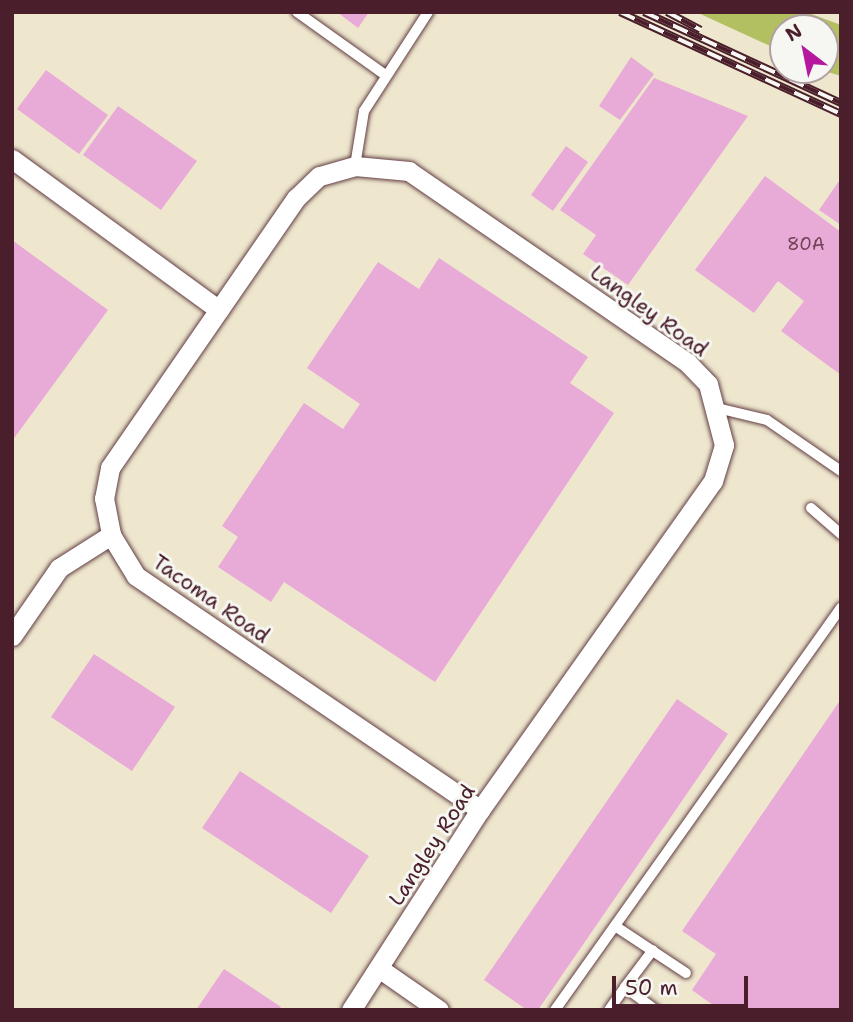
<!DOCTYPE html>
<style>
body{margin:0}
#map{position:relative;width:853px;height:1022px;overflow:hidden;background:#eee7ce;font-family:"Shantell Sans",sans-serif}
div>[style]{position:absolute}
.green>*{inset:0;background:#b3c062}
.building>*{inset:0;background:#e8abd7}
.roads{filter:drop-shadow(0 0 2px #633d43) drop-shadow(0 0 2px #633d43)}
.service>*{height:10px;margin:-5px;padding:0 5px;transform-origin:5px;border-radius:5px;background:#fff}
.minor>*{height:19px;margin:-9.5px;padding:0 9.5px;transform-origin:9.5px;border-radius:9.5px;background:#fff}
.rail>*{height:8px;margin-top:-4px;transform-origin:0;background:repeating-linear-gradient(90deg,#f6f6f2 0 16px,#4a1f2b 0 32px);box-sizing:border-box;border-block:2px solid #4a1f2b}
span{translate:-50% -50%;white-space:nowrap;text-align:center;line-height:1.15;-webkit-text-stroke:6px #f6f6f2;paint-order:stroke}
.number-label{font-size:18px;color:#724256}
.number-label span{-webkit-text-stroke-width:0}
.street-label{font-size:21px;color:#4a1f2b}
.frame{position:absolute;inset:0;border:14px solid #4a1f2b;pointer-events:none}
.north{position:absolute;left:769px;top:14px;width:70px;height:70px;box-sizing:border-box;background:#f6f6f2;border:2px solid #b1a0a2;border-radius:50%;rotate:328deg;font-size:19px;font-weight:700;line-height:28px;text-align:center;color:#4a1f2b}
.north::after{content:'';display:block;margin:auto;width:24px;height:32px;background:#b5179e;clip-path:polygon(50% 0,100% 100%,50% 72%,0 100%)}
.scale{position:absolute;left:612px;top:976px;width:136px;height:32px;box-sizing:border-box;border:4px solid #4a1f2b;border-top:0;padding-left:9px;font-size:21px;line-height:24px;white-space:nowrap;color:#4a1f2b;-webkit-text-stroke:5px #f6f6f2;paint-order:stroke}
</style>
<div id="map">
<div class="green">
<i style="clip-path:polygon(696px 12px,806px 12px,841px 25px,841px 76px,821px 70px,825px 28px,783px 28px,783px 52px)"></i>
</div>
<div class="building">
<i style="clip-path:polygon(337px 12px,369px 12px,358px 28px)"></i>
<i style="clip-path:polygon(631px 57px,654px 74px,620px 120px,599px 106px)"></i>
<i style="clip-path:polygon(46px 70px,108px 115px,79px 154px,17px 109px)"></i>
<i style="clip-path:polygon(654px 78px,748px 116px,628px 285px,583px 254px,596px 235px,560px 210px)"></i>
<i style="clip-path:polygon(118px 106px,197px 161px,161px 210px,83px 155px)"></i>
<i style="clip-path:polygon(566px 146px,588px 162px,553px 211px,531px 195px)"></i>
<i style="clip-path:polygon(765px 176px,841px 232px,841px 375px,781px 331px,804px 301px,778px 281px,754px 313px,695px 270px)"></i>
<i style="clip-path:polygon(841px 178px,841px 225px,819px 210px)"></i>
<i style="clip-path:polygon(12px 240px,108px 310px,12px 441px)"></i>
<i style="clip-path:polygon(439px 258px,588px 357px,570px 383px,614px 413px,435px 682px,284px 582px,271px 602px,218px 567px,238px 537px,222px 526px,304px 403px,343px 429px,360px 404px,307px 368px,378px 262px,419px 289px)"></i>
<i style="clip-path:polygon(94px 654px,175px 707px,132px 771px,51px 717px)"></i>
<i style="clip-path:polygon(677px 699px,728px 734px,538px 1010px,527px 1010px,484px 980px)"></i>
<i style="clip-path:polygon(841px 699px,841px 1010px,720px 1010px,692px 990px,716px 954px,682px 931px)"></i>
<i style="clip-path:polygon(240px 771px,369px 856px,331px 913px,202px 828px)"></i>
<i style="clip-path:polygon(224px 969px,281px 1007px,279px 1010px,196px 1010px)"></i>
</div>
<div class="roads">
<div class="service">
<i style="left:297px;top:12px;width:107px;rotate:35.5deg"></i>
<i style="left:355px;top:166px;width:56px;rotate:-80.7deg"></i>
<i style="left:364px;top:111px;width:118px;rotate:-57.1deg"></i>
<i style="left:717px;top:408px;width:51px;rotate:13.5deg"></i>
<i style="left:767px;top:420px;width:90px;rotate:34.6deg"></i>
<i style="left:811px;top:508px;width:40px;rotate:41deg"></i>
<i style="left:615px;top:926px;width:85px;rotate:33.5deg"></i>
<i style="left:625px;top:987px;width:46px;rotate:-52.9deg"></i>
<i style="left:555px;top:1010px;width:494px;rotate:-54.6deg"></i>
<i style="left:609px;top:1010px;width:28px;rotate:-55deg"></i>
<i style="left:625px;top:987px;width:39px;rotate:37deg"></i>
</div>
<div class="minor">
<i style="left:12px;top:159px;width:256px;rotate:36.1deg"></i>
<i style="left:12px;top:636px;width:83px;rotate:-55.3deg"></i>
<i style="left:59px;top:568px;width:62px;rotate:-32.4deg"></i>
<i style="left:380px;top:969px;width:72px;rotate:34.8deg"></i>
<i style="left:351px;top:1010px;width:238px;rotate:-57.2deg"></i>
<i style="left:480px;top:810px;width:403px;rotate:-54.7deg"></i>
<i style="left:713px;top:481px;width:38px;rotate:-73deg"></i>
<i style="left:724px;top:445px;width:63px;rotate:-104.7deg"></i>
<i style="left:708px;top:384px;width:29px;rotate:-134deg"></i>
<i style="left:688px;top:363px;width:339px;rotate:-145.5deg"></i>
<i style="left:409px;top:171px;width:54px;rotate:-174.7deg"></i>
<i style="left:355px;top:166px;width:37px;rotate:164deg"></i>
<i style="left:319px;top:176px;width:32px;rotate:136deg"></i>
<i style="left:296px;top:198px;width:328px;rotate:124.6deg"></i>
<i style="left:110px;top:468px;width:31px;rotate:101deg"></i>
<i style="left:104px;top:498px;width:38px;rotate:79deg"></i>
<i style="left:111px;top:535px;width:48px;rotate:58.6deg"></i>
<i style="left:136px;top:576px;width:416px;rotate:34.2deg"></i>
</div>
</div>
<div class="rail">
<i style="left:620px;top:12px;width:243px;rotate:24.8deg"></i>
<i style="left:644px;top:12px;width:217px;rotate:24.8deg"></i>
<i style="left:667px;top:12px;width:38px;rotate:28deg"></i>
</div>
<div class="number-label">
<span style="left:806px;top:244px">80A</span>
</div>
<div class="street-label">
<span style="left:649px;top:311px;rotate:36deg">Langley Road</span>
<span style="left:211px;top:599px;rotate:35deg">Tacoma Road</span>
<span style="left:432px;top:845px;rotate:-57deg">Langley Road</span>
</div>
<div class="frame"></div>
<div class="north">N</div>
<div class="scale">50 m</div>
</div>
